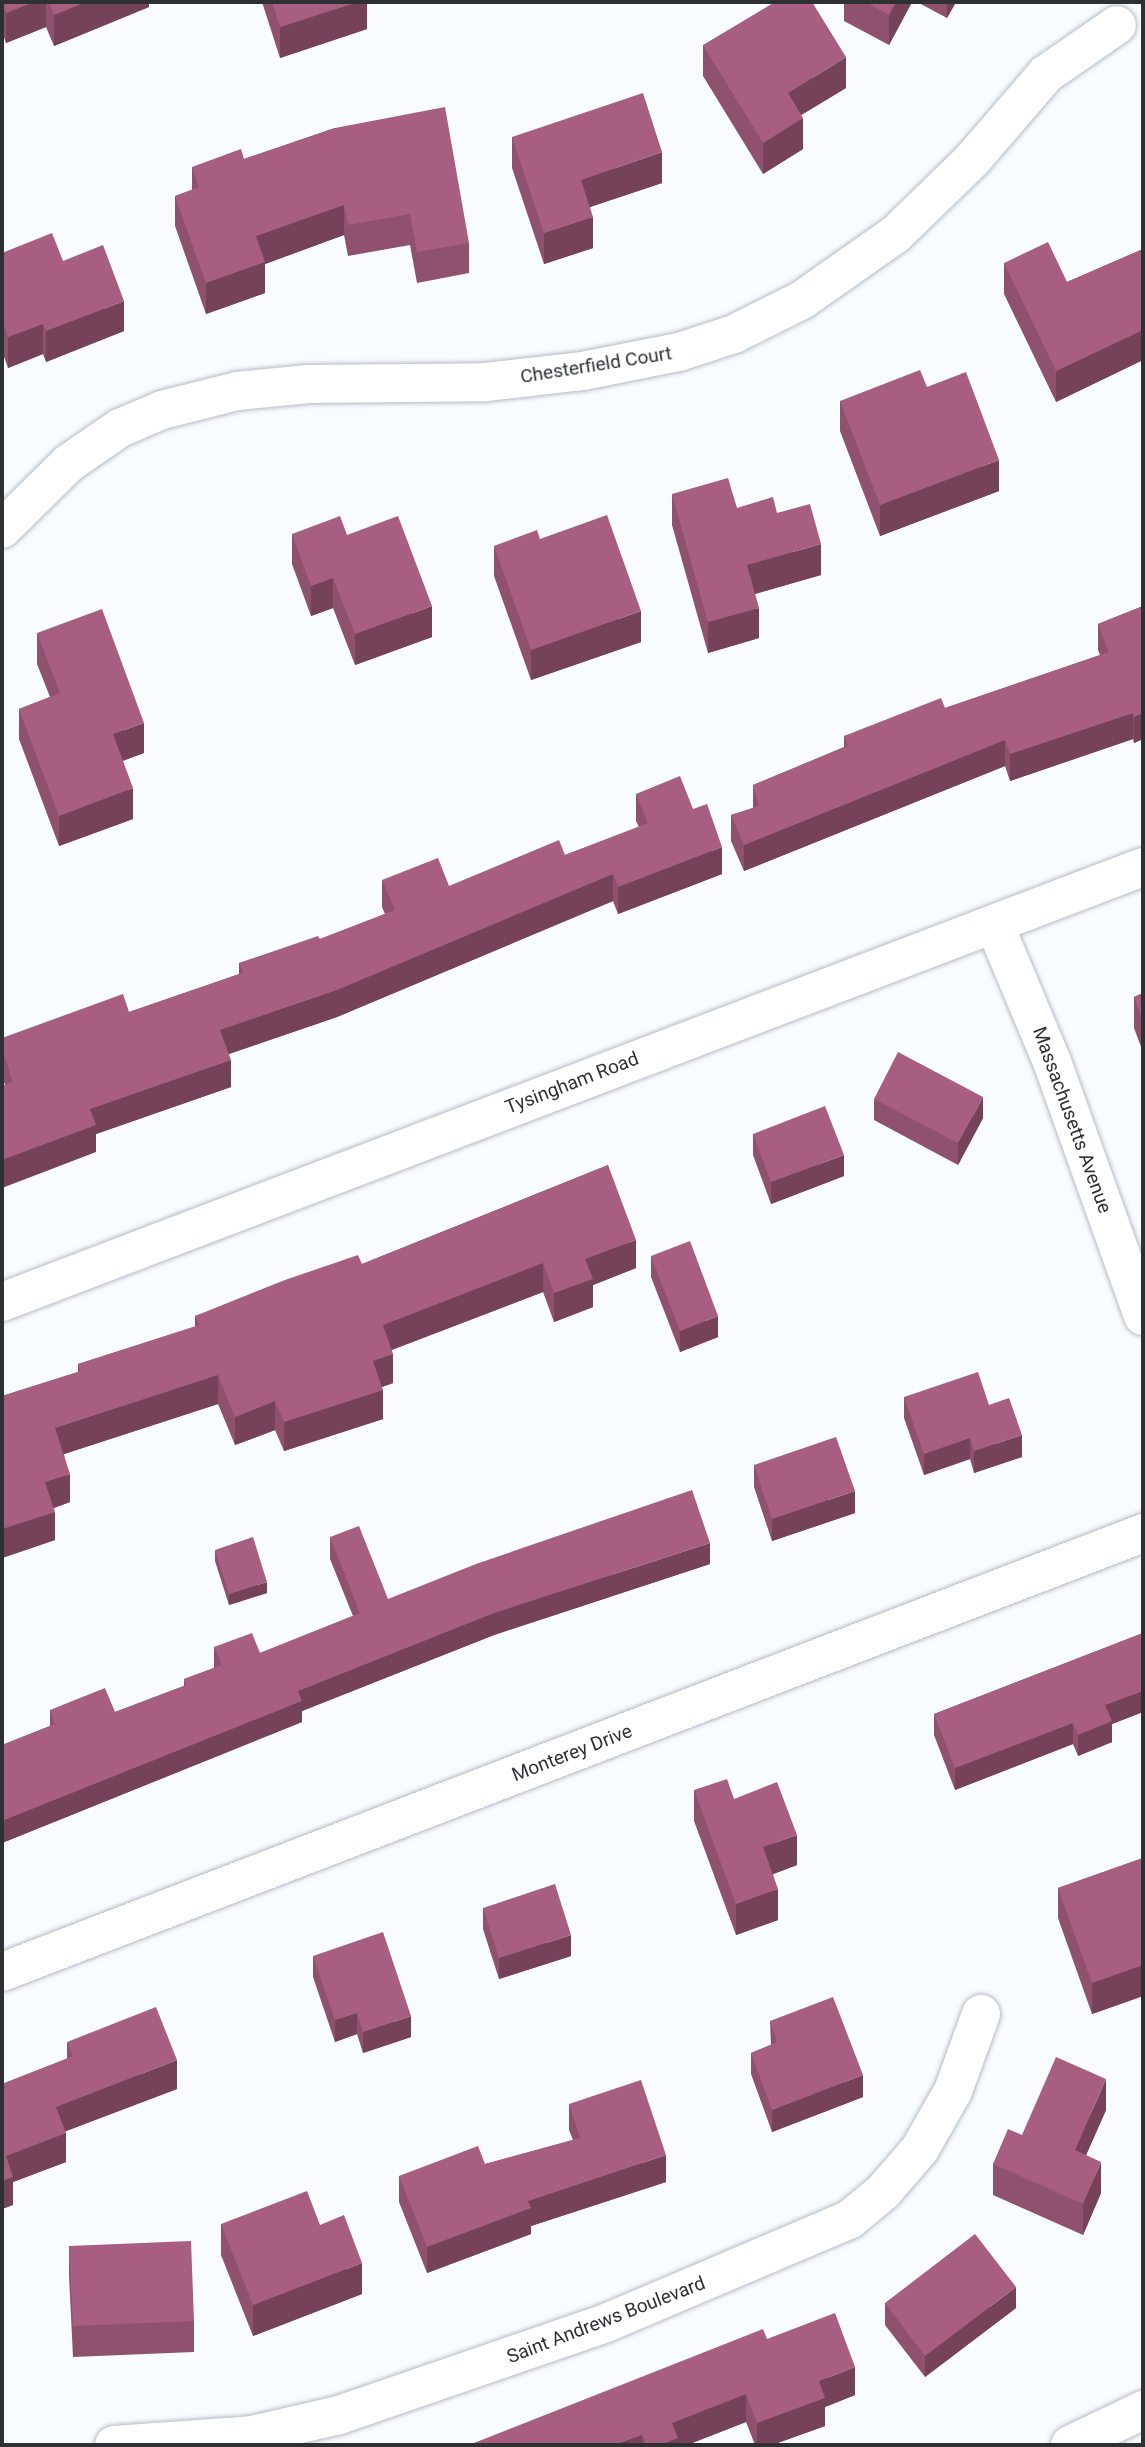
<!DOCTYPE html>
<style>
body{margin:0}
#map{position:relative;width:1145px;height:2447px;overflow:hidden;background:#f8fcff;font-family:Roboto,sans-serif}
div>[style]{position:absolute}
.roads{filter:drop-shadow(0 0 2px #b4bcc3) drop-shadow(0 0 2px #b4bcc3)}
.minor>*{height:38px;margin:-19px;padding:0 19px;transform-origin:19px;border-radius:19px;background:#fff}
.wall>*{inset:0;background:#90516f}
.shaded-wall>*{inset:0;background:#75425a}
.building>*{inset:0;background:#a75e81}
span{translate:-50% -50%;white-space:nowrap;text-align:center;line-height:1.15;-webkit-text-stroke:7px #fff;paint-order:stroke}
.street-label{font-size:19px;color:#2d3134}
.frame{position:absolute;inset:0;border:4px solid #2d3134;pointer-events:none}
</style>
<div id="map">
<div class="roads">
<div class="minor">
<i style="left:2px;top:529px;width:94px;rotate:-44.6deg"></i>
<i style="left:69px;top:463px;width:62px;rotate:-34.5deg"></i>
<i style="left:120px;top:428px;width:46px;rotate:-23.2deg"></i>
<i style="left:162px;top:410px;width:77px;rotate:-14.2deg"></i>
<i style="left:237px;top:391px;width:72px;rotate:-5.6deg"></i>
<i style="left:309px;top:384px;width:177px;rotate:-0.6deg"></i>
<i style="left:486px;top:382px;width:98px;rotate:-6.5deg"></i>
<i style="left:583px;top:371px;width:98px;rotate:-11.2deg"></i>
<i style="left:679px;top:352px;width:58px;rotate:-18.1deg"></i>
<i style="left:734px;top:334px;width:76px;rotate:-26.6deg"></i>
<i style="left:802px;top:300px;width:115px;rotate:-35.1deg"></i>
<i style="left:896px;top:234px;width:107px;rotate:-44.2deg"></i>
<i style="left:973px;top:159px;width:112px;rotate:-49.3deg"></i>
<i style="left:1046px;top:74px;width:86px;rotate:-34.6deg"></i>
<i style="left:995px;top:926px;width:144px;rotate:67.2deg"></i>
<i style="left:1051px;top:1059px;width:273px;rotate:70.3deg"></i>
<i style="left:2px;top:1302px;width:1221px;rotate:-20.87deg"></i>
<i style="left:2px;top:1972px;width:1223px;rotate:-21.04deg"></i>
<i style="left:114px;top:2445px;width:138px;rotate:-4.1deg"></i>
<i style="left:252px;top:2435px;width:89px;rotate:-12.9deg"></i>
<i style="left:339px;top:2415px;width:282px;rotate:-19deg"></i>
<i style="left:606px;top:2323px;width:264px;rotate:-23deg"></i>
<i style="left:849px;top:2220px;width:44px;rotate:-39.5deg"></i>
<i style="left:883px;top:2192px;width:57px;rotate:-49.3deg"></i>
<i style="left:920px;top:2149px;width:67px;rotate:-60.4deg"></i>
<i style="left:953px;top:2091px;width:82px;rotate:-70deg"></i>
<i style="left:1070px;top:2445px;width:81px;rotate:-25.6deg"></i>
</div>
</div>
<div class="wall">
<i style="clip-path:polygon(2px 2px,149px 2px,149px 7px,54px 46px,46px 27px,6px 43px,2px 32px)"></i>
<i style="clip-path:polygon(262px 2px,367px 2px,367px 29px,280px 58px)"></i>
<i style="clip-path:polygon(844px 2px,912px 2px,889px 45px,844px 21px)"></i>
<i style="clip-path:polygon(917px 2px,956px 2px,947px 18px)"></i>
<i style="clip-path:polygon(703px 45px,846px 88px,801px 115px,803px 149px,763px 174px,703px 76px)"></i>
<i style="clip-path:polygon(335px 128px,469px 243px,469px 273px,417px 283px,410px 245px,348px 256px,344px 235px,265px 264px,265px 293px,206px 314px,175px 226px,175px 196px,192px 190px,192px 167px,244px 159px)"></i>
<i style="clip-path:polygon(512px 137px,662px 183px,590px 207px,593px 248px,544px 264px,512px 168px)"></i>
<i style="clip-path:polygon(1143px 249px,1143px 360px,1056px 402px,1004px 294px,1004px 263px,1067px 282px)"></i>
<i style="clip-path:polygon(2px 253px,63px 261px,124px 331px,46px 362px,43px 354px,8px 368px,2px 351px)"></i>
<i style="clip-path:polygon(927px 387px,999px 491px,880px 536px,840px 431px,840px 401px)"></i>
<i style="clip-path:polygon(672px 494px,737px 508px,821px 575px,755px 594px,759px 638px,708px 653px,672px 525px)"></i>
<i style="clip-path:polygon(292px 534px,347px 535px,432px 637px,355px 665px,333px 608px,311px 616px,292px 564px)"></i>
<i style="clip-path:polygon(540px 539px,641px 642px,531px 680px,494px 576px,494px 546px)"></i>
<i style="clip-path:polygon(1143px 606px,1143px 739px,1134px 743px,1133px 739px,1010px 781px,1005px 766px,744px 871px,731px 841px,731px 815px,753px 808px,753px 785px,844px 747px,844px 736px,945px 708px,1100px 655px,1098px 650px,1098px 624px)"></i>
<i style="clip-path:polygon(37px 633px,144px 753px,123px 761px,133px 819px,59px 846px,19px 739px,19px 709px,50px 697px,37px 664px)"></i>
<i style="clip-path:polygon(636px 794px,693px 809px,722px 874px,618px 914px,613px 901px,337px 1017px,229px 1054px,231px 1087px,96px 1134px,96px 1152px,5px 1085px,2px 1077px,2px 1038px,129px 1012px,239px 974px,239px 963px,320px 939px,385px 914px,382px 907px,382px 880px,449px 886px,565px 855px,639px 827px,636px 821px)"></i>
<i style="clip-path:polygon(1143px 993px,1143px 1052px,1134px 1028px,1134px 997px)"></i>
<i style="clip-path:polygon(874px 1099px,983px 1118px,958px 1165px,874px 1120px)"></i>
<i style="clip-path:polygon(753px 1134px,844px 1176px,771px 1204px,753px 1155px)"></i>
<i style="clip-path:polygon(608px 1165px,636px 1268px,593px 1285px,593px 1307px,554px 1322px,543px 1292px,392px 1350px,393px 1383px,382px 1387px,383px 1419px,284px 1451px,275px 1430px,235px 1445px,218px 1404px,64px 1454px,70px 1502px,54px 1508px,55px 1540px,2px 1558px,2px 1396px,78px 1372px,78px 1364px,195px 1327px,195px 1316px,362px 1264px)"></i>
<i style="clip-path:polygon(651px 1256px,718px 1337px,680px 1352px,651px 1277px)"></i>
<i style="clip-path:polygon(904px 1397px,1022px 1457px,974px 1473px,970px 1459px,924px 1475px,904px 1418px)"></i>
<i style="clip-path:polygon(754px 1465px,855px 1513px,772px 1541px,754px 1487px)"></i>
<i style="clip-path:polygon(330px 1537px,388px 1599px,710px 1564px,494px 1635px,302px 1711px,302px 1722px,2px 1843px,2px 1745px,50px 1726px,50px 1710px,115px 1712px,184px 1686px,184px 1679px,214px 1668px,214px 1647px,260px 1653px,353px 1616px,330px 1559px)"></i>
<i style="clip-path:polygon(215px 1550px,267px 1593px,229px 1605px,215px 1561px)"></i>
<i style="clip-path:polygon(1143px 1633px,1143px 1712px,1112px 1724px,1112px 1742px,1078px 1756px,1073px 1744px,955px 1790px,934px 1735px,934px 1714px)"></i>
<i style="clip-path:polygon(694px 1790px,734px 1799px,797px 1865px,773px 1874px,778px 1920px,736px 1935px,694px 1821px)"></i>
<i style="clip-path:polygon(1143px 1858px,1143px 1996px,1092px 2014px,1058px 1918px,1058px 1888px)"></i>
<i style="clip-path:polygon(483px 1908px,571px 1956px,499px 1979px,483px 1929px)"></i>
<i style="clip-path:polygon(313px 1956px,411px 2037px,363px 2053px,357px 2034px,335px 2042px,313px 1977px)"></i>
<i style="clip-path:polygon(770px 2021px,863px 2097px,772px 2132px,751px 2074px,751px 2053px,771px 2045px)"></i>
<i style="clip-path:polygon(67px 2042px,177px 2089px,65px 2131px,66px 2162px,13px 2182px,13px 2205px,2px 2209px,2px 2084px,67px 2059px)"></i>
<i style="clip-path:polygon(569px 2104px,666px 2182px,531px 2226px,531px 2234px,427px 2273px,399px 2202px,399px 2176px,485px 2164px,573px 2140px,569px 2130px)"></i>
<i style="clip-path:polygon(1106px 2110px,1086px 2155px,1101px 2193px,1083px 2235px,993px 2195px,993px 2164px,1022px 2135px)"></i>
<i style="clip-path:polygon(221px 2224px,320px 2225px,362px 2294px,253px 2336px,221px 2255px)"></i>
<i style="clip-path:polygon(69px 2246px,194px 2321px,194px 2352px,73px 2357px,69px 2276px)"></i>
<i style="clip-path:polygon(885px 2303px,1016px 2308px,925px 2377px,885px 2325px)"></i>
<i style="clip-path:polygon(767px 2339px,855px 2395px,825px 2407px,825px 2426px,772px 2445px,755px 2445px,746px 2422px,687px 2445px,469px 2445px)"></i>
</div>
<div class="shaded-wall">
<i style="clip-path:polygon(34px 2px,46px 2px,46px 27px,6px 43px,6px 13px)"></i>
<i style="clip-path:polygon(86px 2px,149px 2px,149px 7px,54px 46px,54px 15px)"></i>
<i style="clip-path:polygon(358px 2px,367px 2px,367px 29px,280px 58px,280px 27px)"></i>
<i style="clip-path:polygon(896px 2px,912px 2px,889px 45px,889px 15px)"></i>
<i style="clip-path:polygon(947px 2px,956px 2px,947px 18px)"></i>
<i style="clip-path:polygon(846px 57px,846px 88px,788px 123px,788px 93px)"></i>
<i style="clip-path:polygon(803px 118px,803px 149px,763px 174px,763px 143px)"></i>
<i style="clip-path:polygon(662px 152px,662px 183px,581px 210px,581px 180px)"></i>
<i style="clip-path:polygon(344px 205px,344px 235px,265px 264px,265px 293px,206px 314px,206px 283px,256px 236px)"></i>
<i style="clip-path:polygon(593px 217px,593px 248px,544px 264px,544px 233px)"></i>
<i style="clip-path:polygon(124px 301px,124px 331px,46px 362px,46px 331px)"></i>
<i style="clip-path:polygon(43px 324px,43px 354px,8px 368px,8px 337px)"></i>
<i style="clip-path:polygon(1143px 330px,1143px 360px,1056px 402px,1056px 371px)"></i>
<i style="clip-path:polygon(999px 460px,999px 491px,880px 536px,880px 505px)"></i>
<i style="clip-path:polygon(821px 544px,821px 575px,747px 596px,747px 565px)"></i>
<i style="clip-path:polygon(333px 578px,333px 608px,311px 616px,311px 586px)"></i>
<i style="clip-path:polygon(432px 606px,432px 637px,355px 665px,355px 634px)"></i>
<i style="clip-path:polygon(759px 608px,759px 638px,708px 653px,708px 622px)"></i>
<i style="clip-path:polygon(641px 611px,641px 642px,531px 680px,531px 650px)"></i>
<i style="clip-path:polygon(1133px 713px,1133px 739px,1010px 781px,1010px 754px)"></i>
<i style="clip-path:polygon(1143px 713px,1143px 739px,1134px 743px,1134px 717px)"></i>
<i style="clip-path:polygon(144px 723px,144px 753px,113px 764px,113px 734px)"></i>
<i style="clip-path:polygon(1005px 740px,1005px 766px,744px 871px,744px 845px)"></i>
<i style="clip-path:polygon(133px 788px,133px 819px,59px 846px,59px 816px)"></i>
<i style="clip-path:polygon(722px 847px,722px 874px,618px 914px,618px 887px)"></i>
<i style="clip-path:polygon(613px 874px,613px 901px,337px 1017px,220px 1057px,220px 1030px)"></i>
<i style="clip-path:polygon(231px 1060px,231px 1087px,96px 1134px,96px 1152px,2px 1188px,2px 1160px,90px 1109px)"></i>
<i style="clip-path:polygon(983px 1097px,983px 1118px,958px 1165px,958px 1143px)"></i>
<i style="clip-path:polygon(844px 1155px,844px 1176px,771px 1204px,771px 1182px)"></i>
<i style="clip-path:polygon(636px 1240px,636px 1268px,593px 1285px,593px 1307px,554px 1322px,554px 1293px,585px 1259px)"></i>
<i style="clip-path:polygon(543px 1263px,543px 1292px,383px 1353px,383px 1325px)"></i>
<i style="clip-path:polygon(718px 1316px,718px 1337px,680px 1352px,680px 1331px)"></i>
<i style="clip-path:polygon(393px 1354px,393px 1383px,373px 1390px,373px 1361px)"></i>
<i style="clip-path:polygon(218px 1375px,218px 1404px,55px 1457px,55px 1428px)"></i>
<i style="clip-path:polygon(383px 1390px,383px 1419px,284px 1451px,284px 1422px)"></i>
<i style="clip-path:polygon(275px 1401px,275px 1430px,235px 1445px,235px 1417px)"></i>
<i style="clip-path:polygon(1022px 1435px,1022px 1457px,974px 1473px,974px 1451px)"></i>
<i style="clip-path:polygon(970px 1438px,970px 1459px,924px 1475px,924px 1454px)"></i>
<i style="clip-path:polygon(70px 1474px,70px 1502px,45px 1511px,45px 1482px)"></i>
<i style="clip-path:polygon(855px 1491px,855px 1513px,772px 1541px,772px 1519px)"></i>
<i style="clip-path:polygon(55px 1512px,55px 1540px,2px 1558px,2px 1529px)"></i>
<i style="clip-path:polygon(710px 1543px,710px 1564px,494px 1635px,302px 1711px,302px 1722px,2px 1843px,2px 1821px,298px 1691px,494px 1613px)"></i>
<i style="clip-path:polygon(267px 1582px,267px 1593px,229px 1605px,229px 1594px)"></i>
<i style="clip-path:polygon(1143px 1691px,1143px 1712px,1112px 1724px,1112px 1742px,1078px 1756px,1078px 1735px,1105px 1705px)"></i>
<i style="clip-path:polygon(1073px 1723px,1073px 1744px,955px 1790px,955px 1768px)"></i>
<i style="clip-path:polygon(797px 1835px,797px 1865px,763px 1878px,763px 1847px)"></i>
<i style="clip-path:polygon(778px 1889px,778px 1920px,736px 1935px,736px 1904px)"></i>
<i style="clip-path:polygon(571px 1935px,571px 1956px,499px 1979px,499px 1958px)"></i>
<i style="clip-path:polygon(1143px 1965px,1143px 1996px,1092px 2014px,1092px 1983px)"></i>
<i style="clip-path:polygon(357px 2013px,357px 2034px,335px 2042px,335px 2020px)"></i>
<i style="clip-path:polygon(411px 2016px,411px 2037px,363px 2053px,363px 2032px)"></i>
<i style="clip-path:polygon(177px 2060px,177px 2089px,56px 2135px,56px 2107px)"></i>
<i style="clip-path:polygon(863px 2075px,863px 2097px,772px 2132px,772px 2110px)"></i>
<i style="clip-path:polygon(1106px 2079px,1106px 2110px,1075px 2180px,1075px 2150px)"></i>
<i style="clip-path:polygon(66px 2133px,66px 2162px,13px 2182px,13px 2205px,2px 2209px,2px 2181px,6px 2156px)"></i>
<i style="clip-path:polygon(666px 2155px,666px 2182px,531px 2226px,531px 2234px,427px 2273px,427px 2247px,528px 2201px)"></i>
<i style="clip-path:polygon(1101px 2162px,1101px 2193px,1083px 2235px,1083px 2204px)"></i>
<i style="clip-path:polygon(362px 2263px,362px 2294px,253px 2336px,253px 2305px)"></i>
<i style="clip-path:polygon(1016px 2287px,1016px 2308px,925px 2377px,925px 2356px)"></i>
<i style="clip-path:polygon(855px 2367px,855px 2395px,825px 2407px,825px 2426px,772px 2445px,757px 2445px,757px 2423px,819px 2381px)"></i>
<i style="clip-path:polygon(746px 2394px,746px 2422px,687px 2445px,659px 2445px,672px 2423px)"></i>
<i style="clip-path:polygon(642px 2435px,642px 2445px,614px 2445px)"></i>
</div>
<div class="building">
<i style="clip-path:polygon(2px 2px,34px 2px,6px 13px)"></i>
<i style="clip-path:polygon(49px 2px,86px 2px,54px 15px)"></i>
<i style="clip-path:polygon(272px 2px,358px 2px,280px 27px)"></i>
<i style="clip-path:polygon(775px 2px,812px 2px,846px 57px,788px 93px,803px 118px,763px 143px,703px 45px)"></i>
<i style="clip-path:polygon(865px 2px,896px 2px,889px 15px)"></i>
<i style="clip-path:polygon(643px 93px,662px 152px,581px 180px,593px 217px,544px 233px,512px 137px)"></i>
<i style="clip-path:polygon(445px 107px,469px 243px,417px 252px,410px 214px,348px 225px,344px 205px,256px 236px,265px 262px,206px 283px,175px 196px,199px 187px,192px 167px,241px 149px,244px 159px,335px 128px)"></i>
<i style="clip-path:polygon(52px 233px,63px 261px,103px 245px,124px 301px,46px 331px,43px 324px,8px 337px,2px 320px,2px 253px)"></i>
<i style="clip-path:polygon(1048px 242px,1067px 282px,1143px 249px,1143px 330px,1056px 371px,1004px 263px)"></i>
<i style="clip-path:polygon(920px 370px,927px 387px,966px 372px,999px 460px,880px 505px,840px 401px)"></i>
<i style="clip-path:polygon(728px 478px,737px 508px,773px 497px,777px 513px,810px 504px,821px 544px,747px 565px,759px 608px,708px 622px,672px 494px)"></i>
<i style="clip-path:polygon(607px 515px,641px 611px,531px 650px,494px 546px,537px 530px,540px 539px)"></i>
<i style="clip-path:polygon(340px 516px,347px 535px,398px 516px,432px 606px,355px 634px,333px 578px,311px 586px,292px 534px)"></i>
<i style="clip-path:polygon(1143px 606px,1143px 713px,1134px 717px,1133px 713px,1010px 754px,1005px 740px,744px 845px,731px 815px,759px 806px,753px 785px,848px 746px,844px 736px,941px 698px,945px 708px,1109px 652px,1098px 624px)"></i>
<i style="clip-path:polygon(102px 609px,144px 723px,113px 734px,133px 788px,59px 816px,19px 709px,60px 693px,37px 633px)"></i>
<i style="clip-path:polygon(680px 776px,693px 809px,707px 804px,722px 847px,618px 887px,613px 874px,337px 990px,220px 1030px,231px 1060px,90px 1109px,96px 1125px,2px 1160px,2px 1086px,13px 1082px,2px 1049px,2px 1038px,123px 994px,129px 1012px,243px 973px,239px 963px,318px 936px,320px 939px,395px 910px,382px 880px,438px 858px,449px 886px,559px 840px,565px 855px,648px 823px,636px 794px)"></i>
<i style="clip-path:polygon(1143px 993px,1143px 1022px,1134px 997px)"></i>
<i style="clip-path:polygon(898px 1052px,983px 1097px,958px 1143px,874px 1099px)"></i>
<i style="clip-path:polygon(825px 1106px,844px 1155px,771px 1182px,753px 1134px)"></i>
<i style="clip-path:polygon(608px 1165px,636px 1240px,585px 1259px,593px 1279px,554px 1293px,543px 1263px,383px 1325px,393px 1354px,373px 1361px,383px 1390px,284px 1422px,275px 1401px,235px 1417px,218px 1375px,55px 1428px,70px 1474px,45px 1482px,55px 1512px,2px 1529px,2px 1396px,81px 1371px,78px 1364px,199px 1325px,195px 1316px,285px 1280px,358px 1255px,362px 1264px)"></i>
<i style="clip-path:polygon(690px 1241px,718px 1316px,680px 1331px,651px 1256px)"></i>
<i style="clip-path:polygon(978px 1372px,989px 1405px,1009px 1398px,1022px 1435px,974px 1451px,970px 1438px,924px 1454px,904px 1397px)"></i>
<i style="clip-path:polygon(836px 1437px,855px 1491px,772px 1519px,754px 1465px)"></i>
<i style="clip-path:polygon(692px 1490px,710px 1543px,494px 1613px,298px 1691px,302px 1701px,2px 1821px,2px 1745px,55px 1724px,50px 1710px,105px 1688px,115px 1712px,186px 1685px,184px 1679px,222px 1665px,214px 1647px,252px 1633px,260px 1653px,360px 1613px,330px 1537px,359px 1526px,388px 1599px,476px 1564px)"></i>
<i style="clip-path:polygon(253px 1537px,267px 1582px,229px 1594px,215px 1550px)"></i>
<i style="clip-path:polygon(1143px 1633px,1143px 1691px,1105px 1705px,1112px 1721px,1078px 1735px,1073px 1723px,955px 1768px,934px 1714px)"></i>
<i style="clip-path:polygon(727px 1779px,734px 1799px,777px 1782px,797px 1835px,763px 1847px,778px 1889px,736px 1904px,694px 1790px)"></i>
<i style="clip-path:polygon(1143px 1858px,1143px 1965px,1092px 1983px,1058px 1888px)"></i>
<i style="clip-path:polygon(555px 1884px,571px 1935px,499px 1958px,483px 1908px)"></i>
<i style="clip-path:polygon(383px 1932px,411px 2016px,363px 2032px,357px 2013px,335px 2020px,313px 1956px)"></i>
<i style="clip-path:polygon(833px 1997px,863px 2075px,772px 2110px,751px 2053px,777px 2042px,770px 2021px)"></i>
<i style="clip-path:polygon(156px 2007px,177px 2060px,56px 2107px,66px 2133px,6px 2156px,13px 2177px,2px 2181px,2px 2084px,73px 2056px,67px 2042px)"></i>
<i style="clip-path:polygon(1056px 2057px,1106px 2079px,1075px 2150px,1101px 2162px,1083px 2204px,993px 2164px,1008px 2129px,1022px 2135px)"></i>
<i style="clip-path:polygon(641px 2080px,666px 2155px,528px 2201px,531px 2208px,427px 2247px,399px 2176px,478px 2146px,485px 2164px,580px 2138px,569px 2104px)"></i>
<i style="clip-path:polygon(307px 2191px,320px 2225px,344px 2215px,362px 2263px,253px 2305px,221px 2224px)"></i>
<i style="clip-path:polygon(975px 2234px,1016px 2287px,925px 2356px,885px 2303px)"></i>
<i style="clip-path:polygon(191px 2241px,194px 2321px,73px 2326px,69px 2246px)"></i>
<i style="clip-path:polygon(835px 2313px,855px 2367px,819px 2381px,825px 2398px,757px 2423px,746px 2394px,672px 2423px,678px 2438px,659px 2445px,647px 2445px,642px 2435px,614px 2445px,469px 2445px,763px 2329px,767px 2339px)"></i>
</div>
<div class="street-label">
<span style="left:596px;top:365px;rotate:-9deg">Chesterfield Court</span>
<span style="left:572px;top:1083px;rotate:-21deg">Tysingham Road</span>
<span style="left:1072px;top:1120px;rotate:70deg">Massachusetts Avenue</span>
<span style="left:572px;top:1753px;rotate:-21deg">Monterey Drive</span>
<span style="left:606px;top:2320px;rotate:-21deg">Saint Andrews Boulevard</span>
</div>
<div class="frame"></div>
</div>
